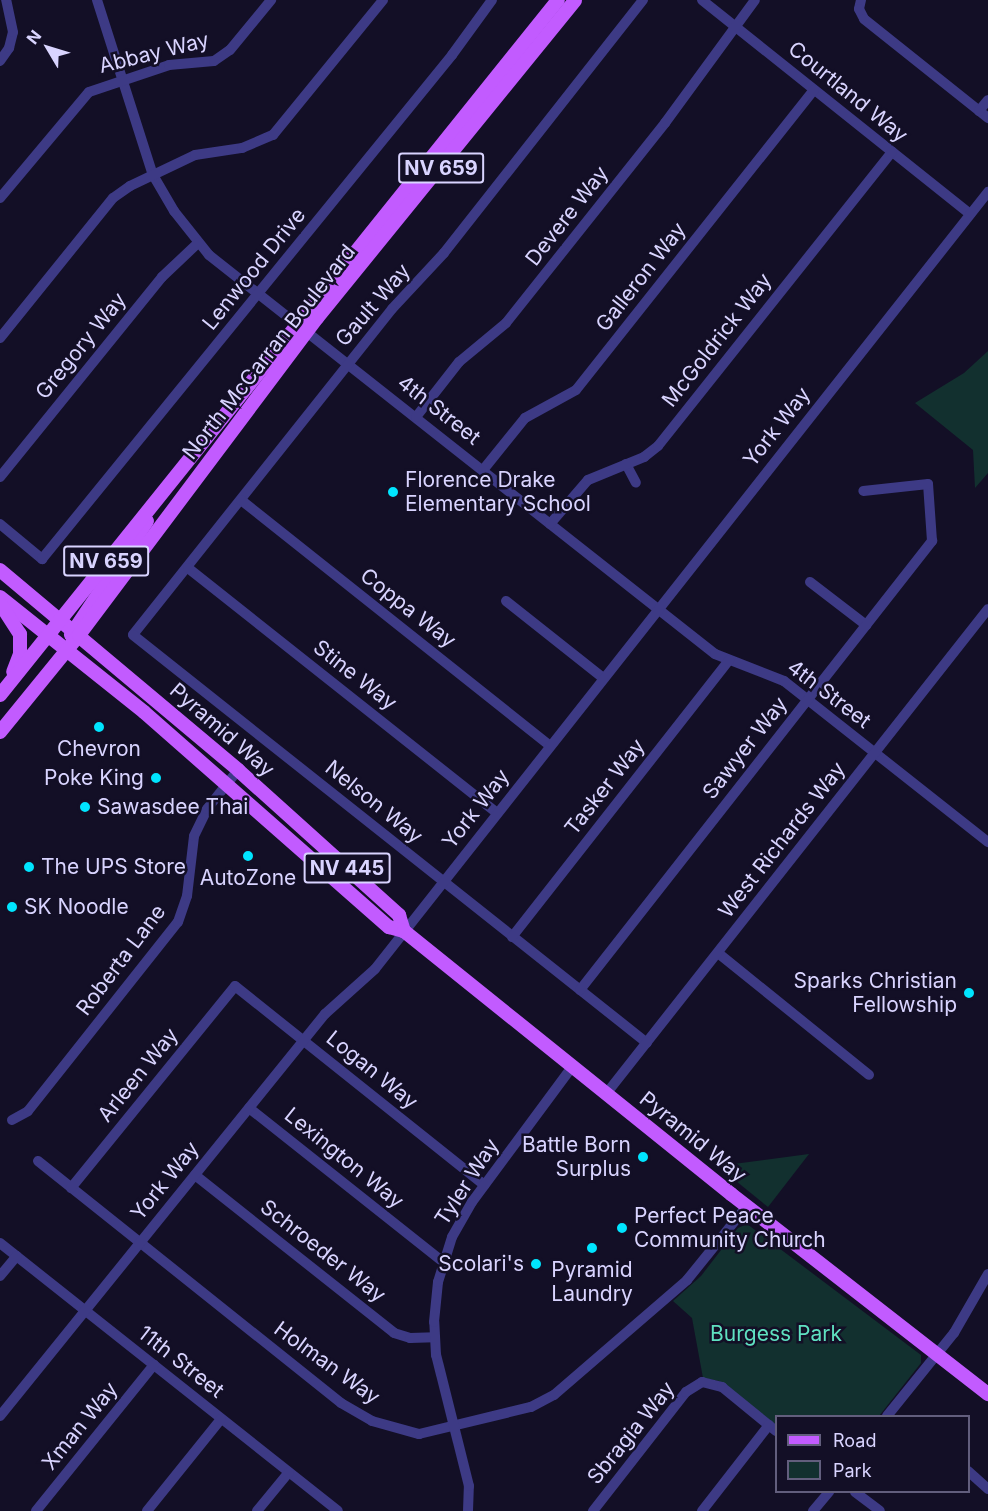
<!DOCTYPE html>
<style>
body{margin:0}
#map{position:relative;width:988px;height:1511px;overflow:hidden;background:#130f26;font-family:Inter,sans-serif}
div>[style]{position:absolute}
.green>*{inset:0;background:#12302f}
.minor>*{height:10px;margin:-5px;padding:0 5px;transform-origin:5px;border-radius:5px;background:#3d3a85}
.major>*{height:14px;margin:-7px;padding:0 7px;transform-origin:7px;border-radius:7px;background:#c25bff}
.dots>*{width:16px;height:16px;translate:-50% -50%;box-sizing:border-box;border:3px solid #130f26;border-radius:50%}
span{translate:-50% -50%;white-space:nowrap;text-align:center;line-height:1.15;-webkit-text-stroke:5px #130f26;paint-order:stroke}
.shield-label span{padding:2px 4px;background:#130f26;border:2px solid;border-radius:4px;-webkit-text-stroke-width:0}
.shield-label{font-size:20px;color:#d9d4ff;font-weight:700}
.street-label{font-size:21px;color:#d9d4ff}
.poi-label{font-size:21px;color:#d9d4ff}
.left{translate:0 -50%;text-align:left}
.right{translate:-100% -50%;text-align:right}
.park-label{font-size:21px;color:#5fe0c0}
.legend{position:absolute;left:775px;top:1415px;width:195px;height:78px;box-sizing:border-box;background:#130f26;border:2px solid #625e7d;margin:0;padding:8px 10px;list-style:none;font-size:18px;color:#d9d4ff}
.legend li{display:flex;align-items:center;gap:12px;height:30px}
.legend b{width:30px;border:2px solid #625e7d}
.north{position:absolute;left:18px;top:18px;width:60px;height:60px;-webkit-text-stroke:4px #130f26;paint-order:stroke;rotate:308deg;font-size:16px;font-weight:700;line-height:24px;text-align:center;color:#d9d4ff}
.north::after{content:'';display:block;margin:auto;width:21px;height:27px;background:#d9d4ff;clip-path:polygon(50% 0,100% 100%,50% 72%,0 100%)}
</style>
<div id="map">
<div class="green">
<i style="clip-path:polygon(988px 351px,988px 473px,975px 488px,973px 450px,915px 403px,964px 373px)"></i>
<i style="clip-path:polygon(809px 1154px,768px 1207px,720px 1168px,726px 1165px)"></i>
<i style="clip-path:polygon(747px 1224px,921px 1355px,921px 1363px,879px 1416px,776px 1416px,776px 1425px,719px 1381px,703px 1378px,692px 1318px,673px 1301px,701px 1276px,738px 1228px)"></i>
</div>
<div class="minor">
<i style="left:97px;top:0;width:184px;rotate:72.3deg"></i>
<i style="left:153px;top:175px;width:42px;rotate:59.7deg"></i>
<i style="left:174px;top:211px;width:56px;rotate:51.5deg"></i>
<i style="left:209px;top:255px;width:644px;rotate:38.26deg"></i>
<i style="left:715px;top:654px;width:74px;rotate:21.4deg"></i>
<i style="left:784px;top:681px;width:260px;rotate:38.3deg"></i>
<i style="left:643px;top:0;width:322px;rotate:128.2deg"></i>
<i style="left:444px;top:253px;width:76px;rotate:132.9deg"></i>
<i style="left:392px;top:309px;width:416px;rotate:128.5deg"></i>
<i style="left:133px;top:635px;width:656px;rotate:38.44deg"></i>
<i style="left:702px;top:0;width:343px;rotate:38.6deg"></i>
<i style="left:861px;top:0;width:9px;rotate:103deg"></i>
<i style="left:859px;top:9px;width:11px;rotate:63deg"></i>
<i style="left:864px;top:19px;width:159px;rotate:38.6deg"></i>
<i style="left:0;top:61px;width:16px;rotate:-55deg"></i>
<i style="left:9px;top:48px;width:16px;rotate:-76deg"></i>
<i style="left:13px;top:32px;width:33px;rotate:-102deg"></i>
<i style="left:979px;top:111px;width:14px;rotate:-51deg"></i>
<i style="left:0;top:198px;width:138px;rotate:-50deg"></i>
<i style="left:89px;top:92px;width:84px;rotate:-18.6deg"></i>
<i style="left:169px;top:65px;width:45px;rotate:-5.1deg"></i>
<i style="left:214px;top:61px;width:19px;rotate:-35deg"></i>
<i style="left:230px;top:50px;width:65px;rotate:-50.6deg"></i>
<i style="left:0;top:338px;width:180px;rotate:-51.1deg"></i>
<i style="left:113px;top:198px;width:21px;rotate:-35deg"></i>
<i style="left:130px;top:186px;width:72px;rotate:-25.5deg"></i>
<i style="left:195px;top:155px;width:48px;rotate:-8.5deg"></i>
<i style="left:242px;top:148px;width:34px;rotate:-23deg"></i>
<i style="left:273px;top:135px;width:174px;rotate:-50.8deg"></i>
<i style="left:416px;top:417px;width:70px;rotate:-52deg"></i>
<i style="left:459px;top:362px;width:61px;rotate:-39.7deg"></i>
<i style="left:506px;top:323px;width:256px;rotate:-51.5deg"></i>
<i style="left:665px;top:123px;width:152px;rotate:-53.8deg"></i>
<i style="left:626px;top:464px;width:21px;rotate:62deg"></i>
<i style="left:483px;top:470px;width:67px;rotate:-51.1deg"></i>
<i style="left:525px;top:418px;width:58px;rotate:-28.8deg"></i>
<i style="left:576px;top:390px;width:383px;rotate:-51.6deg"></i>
<i style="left:0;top:477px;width:257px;rotate:-51deg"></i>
<i style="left:162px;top:277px;width:50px;rotate:-43.4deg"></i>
<i style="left:241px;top:500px;width:395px;rotate:38.5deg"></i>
<i style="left:0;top:524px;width:55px;rotate:39.8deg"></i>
<i style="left:42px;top:559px;width:650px;rotate:-50.87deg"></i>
<i style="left:452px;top:55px;width:68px;rotate:-54deg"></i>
<i style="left:550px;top:524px;width:58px;rotate:-49.2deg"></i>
<i style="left:588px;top:480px;width:61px;rotate:-22.3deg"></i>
<i style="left:644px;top:457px;width:18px;rotate:-38deg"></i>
<i style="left:658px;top:446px;width:376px;rotate:-51.5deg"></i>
<i style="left:188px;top:568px;width:394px;rotate:38.4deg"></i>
<i style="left:810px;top:582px;width:71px;rotate:37.5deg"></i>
<i style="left:506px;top:601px;width:124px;rotate:38.4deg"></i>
<i style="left:512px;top:937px;width:352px;rotate:-51.9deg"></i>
<i style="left:718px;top:953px;width:194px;rotate:38.9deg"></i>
<i style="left:580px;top:990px;width:571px;rotate:-51.9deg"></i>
<i style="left:932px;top:541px;width:57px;rotate:-94deg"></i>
<i style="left:928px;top:484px;width:65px;rotate:173.9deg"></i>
<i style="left:606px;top:1094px;width:617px;rotate:-51.78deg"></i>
<i style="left:249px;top:1108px;width:248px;rotate:38.4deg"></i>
<i style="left:12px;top:1120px;width:18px;rotate:-29deg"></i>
<i style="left:28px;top:1111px;width:241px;rotate:-51.6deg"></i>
<i style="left:178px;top:922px;width:28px;rotate:-71deg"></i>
<i style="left:187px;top:896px;width:60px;rotate:-83.3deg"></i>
<i style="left:194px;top:836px;width:30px;rotate:-64deg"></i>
<i style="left:207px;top:809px;width:50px;rotate:-51.5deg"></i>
<i style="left:38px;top:1161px;width:388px;rotate:38.6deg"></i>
<i style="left:341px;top:1403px;width:36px;rotate:30deg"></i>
<i style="left:372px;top:1421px;width:49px;rotate:15.5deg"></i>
<i style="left:419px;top:1434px;width:115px;rotate:-13.6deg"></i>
<i style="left:531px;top:1407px;width:26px;rotate:-28deg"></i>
<i style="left:554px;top:1395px;width:176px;rotate:-40.8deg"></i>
<i style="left:687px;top:1280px;width:95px;rotate:-51deg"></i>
<i style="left:195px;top:1175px;width:254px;rotate:38.4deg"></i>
<i style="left:394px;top:1333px;width:17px;rotate:17deg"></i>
<i style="left:410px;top:1338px;width:24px;rotate:-2deg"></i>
<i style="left:71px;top:1188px;width:260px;rotate:-50.9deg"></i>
<i style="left:235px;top:986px;width:319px;rotate:38.6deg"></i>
<i style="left:0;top:1243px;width:431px;rotate:38.4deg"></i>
<i style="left:0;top:1276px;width:26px;rotate:-50deg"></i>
<i style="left:0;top:1416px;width:517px;rotate:-51.05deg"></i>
<i style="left:325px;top:1014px;width:67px;rotate:-42deg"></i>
<i style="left:375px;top:969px;width:990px;rotate:-51.73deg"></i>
<i style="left:887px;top:1416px;width:107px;rotate:-51.1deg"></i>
<i style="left:954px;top:1333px;width:68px;rotate:-60deg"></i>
<i style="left:968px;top:1471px;width:27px;rotate:42deg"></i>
<i style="left:855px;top:1492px;width:31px;rotate:37deg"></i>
<i style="left:36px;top:1511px;width:188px;rotate:-51.1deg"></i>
<i style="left:147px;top:1511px;width:118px;rotate:-51.2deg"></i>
<i style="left:257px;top:1511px;width:50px;rotate:-50.6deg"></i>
<i style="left:468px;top:1511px;width:25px;rotate:-88deg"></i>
<i style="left:469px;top:1486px;width:135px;rotate:-104.1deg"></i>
<i style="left:436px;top:1355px;width:33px;rotate:-93deg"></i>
<i style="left:434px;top:1322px;width:40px;rotate:-84.3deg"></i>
<i style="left:438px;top:1282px;width:47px;rotate:-72.7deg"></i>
<i style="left:452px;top:1237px;width:40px;rotate:-60.3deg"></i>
<i style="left:472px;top:1202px;width:168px;rotate:-53.5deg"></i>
<i style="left:593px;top:1511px;width:151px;rotate:-52deg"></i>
<i style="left:686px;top:1392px;width:19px;rotate:-32deg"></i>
<i style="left:702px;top:1382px;width:21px;rotate:14deg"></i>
<i style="left:722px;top:1387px;width:70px;rotate:39.2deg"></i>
<i style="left:702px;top:1511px;width:109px;rotate:-52.1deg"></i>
<i style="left:813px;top:1511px;width:25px;rotate:-50deg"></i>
</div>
<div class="major">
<i style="left:0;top:570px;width:311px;rotate:40deg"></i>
<i style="left:238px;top:770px;width:217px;rotate:42deg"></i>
<i style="left:399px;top:915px;width:17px;rotate:73deg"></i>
<i style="left:0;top:597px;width:184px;rotate:38.6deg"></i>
<i style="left:144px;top:712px;width:326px;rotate:41.3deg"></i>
<i style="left:389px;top:927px;width:16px;rotate:15deg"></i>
<i style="left:404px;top:931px;width:420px;rotate:38.8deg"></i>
<i style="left:731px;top:1194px;width:326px;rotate:37.9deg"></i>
<i style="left:1px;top:605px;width:35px;rotate:57deg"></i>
<i style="left:20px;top:634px;width:20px;rotate:90deg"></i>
<i style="left:20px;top:654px;width:19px;rotate:111deg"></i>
<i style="left:71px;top:635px;width:137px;rotate:-56.3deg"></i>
<i style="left:0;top:695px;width:891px;rotate:-51.24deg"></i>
<i style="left:0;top:732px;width:125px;rotate:-50.8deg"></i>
<i style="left:79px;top:635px;width:396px;rotate:-53.1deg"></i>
<i style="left:317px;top:318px;width:409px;rotate:-50.9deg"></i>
</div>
<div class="dots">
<i style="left:393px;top:492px;background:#00e5ff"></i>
<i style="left:99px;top:727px;background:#00e5ff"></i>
<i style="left:156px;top:778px;background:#00e5ff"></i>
<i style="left:85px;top:807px;background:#00e5ff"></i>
<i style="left:248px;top:856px;background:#00e5ff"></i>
<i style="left:29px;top:867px;background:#00e5ff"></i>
<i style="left:12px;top:907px;background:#00e5ff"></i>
<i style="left:969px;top:993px;background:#00e5ff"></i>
<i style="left:643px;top:1157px;background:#00e5ff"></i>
<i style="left:622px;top:1228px;background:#00e5ff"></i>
<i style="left:592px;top:1248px;background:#00e5ff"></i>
<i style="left:536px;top:1264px;background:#00e5ff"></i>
</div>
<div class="shield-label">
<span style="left:441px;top:168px">NV 659</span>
<span style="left:106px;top:561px">NV 659</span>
<span style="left:347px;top:868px">NV 445</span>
</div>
<div class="street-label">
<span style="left:154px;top:53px;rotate:-14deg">Abbay Way</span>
<span style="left:848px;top:92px;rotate:39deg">Courtland Way</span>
<span style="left:567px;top:216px;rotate:-52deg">Devere Way</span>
<span style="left:254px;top:269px;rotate:-51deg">Lenwood Drive</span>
<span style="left:641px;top:277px;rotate:-52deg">Galleron Way</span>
<span style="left:373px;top:305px;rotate:-49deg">Gault Way</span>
<span style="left:717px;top:340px;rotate:-52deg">McGoldrick Way</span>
<span style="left:81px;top:346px;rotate:-51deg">Gregory Way</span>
<span style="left:269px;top:352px;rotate:-52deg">North McCarran Boulevard</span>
<span style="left:439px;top:410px;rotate:38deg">4th Street</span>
<span style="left:777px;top:427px;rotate:-52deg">York Way</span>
<span style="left:408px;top:608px;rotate:38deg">Coppa Way</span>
<span style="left:355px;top:675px;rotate:38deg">Stine Way</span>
<span style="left:829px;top:694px;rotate:37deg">4th Street</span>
<span style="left:222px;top:730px;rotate:41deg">Pyramid Way</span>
<span style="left:745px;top:748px;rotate:-52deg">Sawyer Way</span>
<span style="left:605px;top:787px;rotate:-52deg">Tasker Way</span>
<span style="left:374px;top:802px;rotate:39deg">Nelson Way</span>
<span style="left:476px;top:809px;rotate:-52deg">York Way</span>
<span style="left:782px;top:840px;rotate:-52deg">West Richards Way</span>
<span style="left:121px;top:960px;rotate:-53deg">Roberta Lane</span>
<span style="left:372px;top:1070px;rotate:39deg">Logan Way</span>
<span style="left:138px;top:1075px;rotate:-51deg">Arleen Way</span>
<span style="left:693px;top:1137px;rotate:39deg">Pyramid Way</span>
<span style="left:344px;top:1158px;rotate:39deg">Lexington Way</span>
<span style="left:165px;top:1181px;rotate:-51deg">York Way</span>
<span style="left:467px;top:1182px;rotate:-57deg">Tyler Way</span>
<span style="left:323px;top:1251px;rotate:38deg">Schroeder Way</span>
<span style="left:181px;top:1362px;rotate:38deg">11th Street</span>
<span style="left:327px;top:1363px;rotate:36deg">Holman Way</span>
<span style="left:80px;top:1426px;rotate:-51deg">Xman Way</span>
<span style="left:631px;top:1433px;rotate:-51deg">Sbragia Way</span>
</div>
<div class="poi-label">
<span class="left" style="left:405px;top:492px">Florence Drake<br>Elementary School</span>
<span style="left:99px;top:749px">Chevron</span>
<span class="right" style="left:144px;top:778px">Poke King</span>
<span class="left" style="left:97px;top:807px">Sawasdee Thai</span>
<span class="left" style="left:41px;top:867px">The UPS Store</span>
<span style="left:248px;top:878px">AutoZone</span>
<span class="left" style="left:24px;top:907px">SK Noodle</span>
<span class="right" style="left:957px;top:993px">Sparks Christian<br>Fellowship</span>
<span class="right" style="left:631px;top:1157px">Battle Born<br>Surplus</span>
<span class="left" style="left:634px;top:1228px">Perfect Peace<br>Community Church</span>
<span class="right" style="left:524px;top:1264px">Scolari's</span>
<span style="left:592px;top:1282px">Pyramid<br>Laundry</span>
</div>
<div class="park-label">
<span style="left:776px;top:1334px">Burgess Park</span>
</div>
<ul class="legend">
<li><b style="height:8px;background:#c25bff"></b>Road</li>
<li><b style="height:16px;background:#12302f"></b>Park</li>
</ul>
<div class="north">N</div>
</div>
